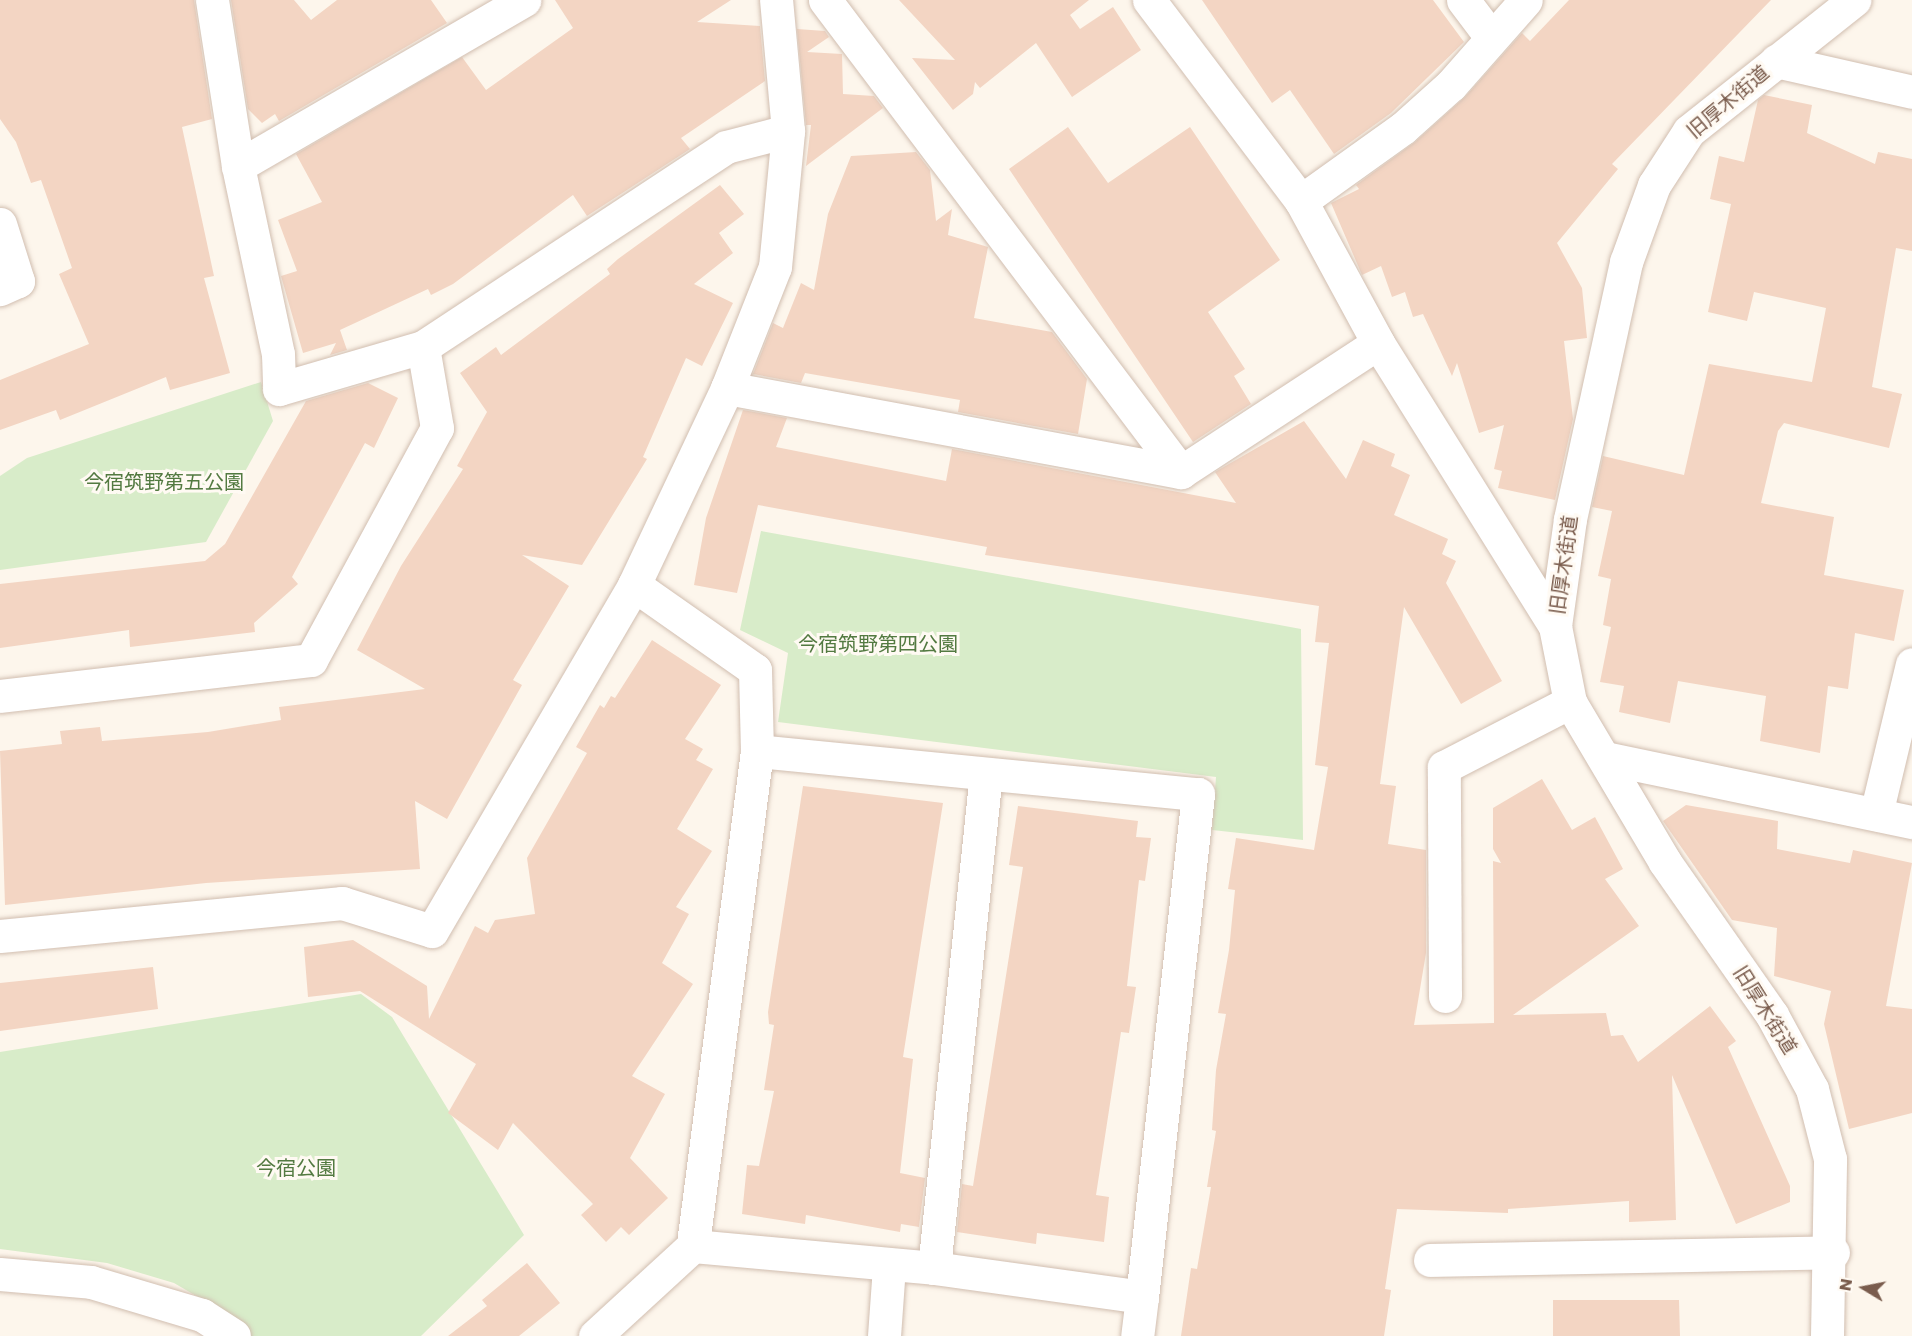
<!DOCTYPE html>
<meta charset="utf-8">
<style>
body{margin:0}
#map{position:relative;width:1912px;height:1336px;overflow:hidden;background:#fdf6ec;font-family:Poppins,"Noto Sans JP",sans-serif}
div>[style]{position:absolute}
.green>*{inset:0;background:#d8ecc9}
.building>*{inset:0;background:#f3d5c3}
.roads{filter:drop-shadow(0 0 2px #d1beb0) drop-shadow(0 0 2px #d1beb0)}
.street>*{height:33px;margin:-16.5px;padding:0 16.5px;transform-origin:16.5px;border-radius:16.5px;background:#fff}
span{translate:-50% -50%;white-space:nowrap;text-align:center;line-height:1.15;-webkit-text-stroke:6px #fffaf3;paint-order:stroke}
.street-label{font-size:20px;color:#7a5c4d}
.park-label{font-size:20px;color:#537a41}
.north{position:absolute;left:1834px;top:1258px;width:60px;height:60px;-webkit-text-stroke:4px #fffaf3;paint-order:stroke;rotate:280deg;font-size:16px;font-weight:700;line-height:24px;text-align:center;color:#7a5c4d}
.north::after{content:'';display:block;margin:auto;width:21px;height:27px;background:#7a5c4d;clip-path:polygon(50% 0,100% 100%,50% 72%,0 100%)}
</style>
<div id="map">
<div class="green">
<i style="clip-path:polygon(261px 382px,273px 421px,206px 542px,0 570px,0 476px,27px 458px)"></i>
<i style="clip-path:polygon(761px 531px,1301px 629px,1303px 840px,1212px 830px,1216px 777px,778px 722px,788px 653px,740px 630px)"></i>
<i style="clip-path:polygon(361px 994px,392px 1017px,524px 1235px,421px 1336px,251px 1336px,222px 1311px,174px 1283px,107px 1263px,0 1249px,0 1052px)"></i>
</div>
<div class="building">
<i style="clip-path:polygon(0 0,194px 0,212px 119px,182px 127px,214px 276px,204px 278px,230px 373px,170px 390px,166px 377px,60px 420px,56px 410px,0 430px,0 380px,89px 344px,59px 274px,72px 268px,41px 180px,31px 183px,16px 142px,0 119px)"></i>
<i style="clip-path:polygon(231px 0,294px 0,311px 20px,337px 0,431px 0,447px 23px,279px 121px,275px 114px,262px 123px,248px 109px)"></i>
<i style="clip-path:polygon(555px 0,731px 0,697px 22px,760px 26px,765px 81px,681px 138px,690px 149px,587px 216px,573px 195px,453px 284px,431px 295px,428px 289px,340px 330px,347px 350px,330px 355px,336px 343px,303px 353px,281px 276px,297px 271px,278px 220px,322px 202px,296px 154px,462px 57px,486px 90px,573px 28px)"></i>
<i style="clip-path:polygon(899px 0,1089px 0,1070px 15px,1080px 29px,1113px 7px,1141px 50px,1072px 97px,1036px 43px,980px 88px,975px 82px,973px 94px,953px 110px,912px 58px,955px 60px)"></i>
<i style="clip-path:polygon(1202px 0,1433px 0,1464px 42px,1391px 113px,1334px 154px,1290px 90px,1272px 103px)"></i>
<i style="clip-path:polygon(1569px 0,1771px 0,1612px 164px,1618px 169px,1557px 243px,1582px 288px,1587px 338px,1564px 341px,1573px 419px,1555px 500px,1498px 488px,1502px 471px,1494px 469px,1504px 425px,1479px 433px,1457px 363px,1452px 376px,1423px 314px,1413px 317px,1405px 292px,1392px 297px,1381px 266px,1362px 275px,1331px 203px,1359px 189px,1356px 185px,1415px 142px,1465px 97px,1522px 33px,1530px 41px)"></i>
<i style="clip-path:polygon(797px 29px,825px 31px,829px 37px,807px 52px,842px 54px,843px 94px,874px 96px,883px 108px,806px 166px,811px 125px,806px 125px)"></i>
<i style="clip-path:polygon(1764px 95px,1812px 105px,1807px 133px,1875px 164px,1878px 152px,1912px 159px,1912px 251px,1896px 248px,1872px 387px,1902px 394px,1889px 448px,1784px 423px,1778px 431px,1761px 503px,1834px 517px,1824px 575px,1904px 590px,1894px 641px,1855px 633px,1848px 689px,1828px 686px,1820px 753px,1760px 741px,1766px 696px,1678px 681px,1670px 723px,1619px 712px,1624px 686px,1600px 682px,1611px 627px,1603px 625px,1611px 579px,1598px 576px,1612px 511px,1592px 507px,1603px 456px,1684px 475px,1709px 364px,1812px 382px,1826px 308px,1754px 292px,1747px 321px,1708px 312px,1731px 204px,1710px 199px,1719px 156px,1744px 162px,1758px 100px)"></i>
<i style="clip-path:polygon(1068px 127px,1108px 183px,1190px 127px,1280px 260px,1208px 312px,1245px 369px,1234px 376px,1251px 404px,1193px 442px,1009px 169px)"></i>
<i style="clip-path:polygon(916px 152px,930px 170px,936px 221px,952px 209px,948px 235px,988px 247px,974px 318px,1052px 332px,1087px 379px,1078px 434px,958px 412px,960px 400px,805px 373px,801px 383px,753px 374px,773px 323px,783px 328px,801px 283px,814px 290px,828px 214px,851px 156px)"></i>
<i style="clip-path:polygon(720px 185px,744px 214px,719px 233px,733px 253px,694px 284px,733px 303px,702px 366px,686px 358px,643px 457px,647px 459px,582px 565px,522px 555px,569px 586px,513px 680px,522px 685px,447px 819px,415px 801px,420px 869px,206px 883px,5px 905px,0 751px,62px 744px,60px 731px,100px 727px,102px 741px,208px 732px,281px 720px,279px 707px,425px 689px,357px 650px,401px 566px,463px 469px,457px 466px,487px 412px,460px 373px,496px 347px,501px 355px,610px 274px,607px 269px,618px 259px)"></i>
<i style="clip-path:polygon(368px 383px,398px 398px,374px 448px,365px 443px,292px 577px,298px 584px,254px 623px,255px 632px,130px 647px,129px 630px,0 648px,0 584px,205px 561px,225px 544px,306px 401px)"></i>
<i style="clip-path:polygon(743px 410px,787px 418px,776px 447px,946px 481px,952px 449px,1236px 503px,1215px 472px,1304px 421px,1346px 479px,1363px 440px,1395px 454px,1391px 466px,1410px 475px,1394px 515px,1448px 539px,1442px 554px,1456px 561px,1446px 583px,1502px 681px,1461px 704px,1404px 607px,1380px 784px,1396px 786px,1388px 844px,1426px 850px,1426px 953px,1414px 1025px,1494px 1023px,1493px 861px,1501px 863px,1493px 849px,1493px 808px,1542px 779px,1572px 830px,1595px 817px,1623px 869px,1605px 879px,1639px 926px,1513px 1015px,1606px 1013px,1611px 1036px,1623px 1035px,1638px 1062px,1710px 1006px,1736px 1041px,1728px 1047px,1790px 1186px,1790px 1202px,1736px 1224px,1672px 1075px,1676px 1220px,1629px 1222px,1629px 1201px,1508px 1209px,1508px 1213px,1397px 1209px,1385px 1289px,1391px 1290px,1384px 1336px,1181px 1336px,1191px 1268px,1197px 1269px,1211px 1187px,1207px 1187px,1216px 1131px,1212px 1130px,1216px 1070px,1226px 1014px,1218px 1013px,1229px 950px,1235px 890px,1228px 889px,1236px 838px,1314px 850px,1328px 767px,1315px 765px,1329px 643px,1315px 642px,1319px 606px,985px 555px,987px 547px,758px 505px,737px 593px,694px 585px,706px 518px)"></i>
<i style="clip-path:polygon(652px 640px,721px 685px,685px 739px,703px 749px,696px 760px,713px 769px,677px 829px,712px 851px,676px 907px,689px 914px,662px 963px,693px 984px,632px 1076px,665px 1094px,630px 1158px,668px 1198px,629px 1235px,621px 1227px,606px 1242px,581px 1215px,593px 1204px,513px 1123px,498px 1150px,448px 1113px,476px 1064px,360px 991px,308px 997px,304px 947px,353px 940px,427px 986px,429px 1019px,475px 926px,488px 933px,495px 920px,535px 914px,527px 858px,587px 753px,576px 747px,600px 705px,604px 708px,611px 696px,615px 698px)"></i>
<i style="clip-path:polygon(803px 786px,943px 803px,903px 1057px,913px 1059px,900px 1173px,925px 1178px,919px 1227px,901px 1224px,900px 1232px,806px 1215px,805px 1224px,742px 1214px,747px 1165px,759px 1166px,774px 1091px,764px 1090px,774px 1025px,769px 1024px,768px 1012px)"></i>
<i style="clip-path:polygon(1686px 805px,1778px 821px,1777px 849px,1850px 863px,1853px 850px,1912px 863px,1886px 1006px,1912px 1009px,1912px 1113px,1849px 1129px,1824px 1024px,1831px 991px,1774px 976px,1777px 928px,1732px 920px,1663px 821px)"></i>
<i style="clip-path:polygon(1018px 806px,1138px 821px,1136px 837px,1151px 838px,1145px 881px,1139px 880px,1127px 986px,1136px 987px,1129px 1033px,1121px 1032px,1096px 1195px,1109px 1197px,1104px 1242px,1037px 1233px,1036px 1244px,957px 1232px,962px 1184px,973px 1186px,1023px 867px,1009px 865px)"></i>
<i style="clip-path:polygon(153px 967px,158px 1009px,0 1031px,0 983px)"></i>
<i style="clip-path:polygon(527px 1263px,560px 1303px,519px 1336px,448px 1336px,487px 1306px,482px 1300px)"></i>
<i style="clip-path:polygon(1553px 1300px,1679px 1300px,1680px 1336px,1553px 1336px)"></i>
</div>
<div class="roads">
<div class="street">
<i style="left:212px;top:0;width:168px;rotate:81.1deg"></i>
<i style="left:238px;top:166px;width:192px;rotate:78deg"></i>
<i style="left:278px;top:354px;width:35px;rotate:88deg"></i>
<i style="left:279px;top:389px;width:150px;rotate:-16.3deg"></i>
<i style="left:423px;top:347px;width:363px;rotate:-33.4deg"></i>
<i style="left:726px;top:147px;width:64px;rotate:-14.5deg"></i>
<i style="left:825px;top:0;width:591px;rotate:52.98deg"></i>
<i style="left:1149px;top:0;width:252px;rotate:52.9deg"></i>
<i style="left:1301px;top:201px;width:162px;rotate:61.5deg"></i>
<i style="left:1378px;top:343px;width:334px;rotate:58deg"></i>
<i style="left:1463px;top:0;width:46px;rotate:52.9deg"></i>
<i style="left:1776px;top:61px;width:139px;rotate:12.8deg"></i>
<i style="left:238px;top:166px;width:331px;rotate:-30.1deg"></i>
<i style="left:1301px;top:201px;width:125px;rotate:-35.6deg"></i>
<i style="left:1403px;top:128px;width:64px;rotate:-41.9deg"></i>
<i style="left:1451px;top:85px;width:113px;rotate:-48.6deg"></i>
<i style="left:0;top:224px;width:60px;rotate:72.5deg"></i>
<i style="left:18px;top:281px;width:20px;rotate:156deg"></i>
<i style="left:727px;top:388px;width:462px;rotate:10.5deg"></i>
<i style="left:1181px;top:472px;width:235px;rotate:-33.2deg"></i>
<i style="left:634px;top:585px;width:148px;rotate:35.1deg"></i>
<i style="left:755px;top:670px;width:81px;rotate:88.6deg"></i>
<i style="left:757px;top:751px;width:499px;rotate:97.4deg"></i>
<i style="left:0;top:696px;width:313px;rotate:-6.6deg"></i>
<i style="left:311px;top:660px;width:264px;rotate:-61.5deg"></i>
<i style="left:437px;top:428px;width:82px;rotate:-99.8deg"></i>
<i style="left:757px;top:751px;width:443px;rotate:5.6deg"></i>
<i style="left:1198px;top:794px;width:506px;rotate:96.35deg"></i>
<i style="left:1605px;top:758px;width:314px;rotate:11.8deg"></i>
<i style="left:1876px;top:814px;width:154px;rotate:-76.5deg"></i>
<i style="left:0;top:936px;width:344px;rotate:-5.5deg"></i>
<i style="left:342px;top:903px;width:94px;rotate:17.3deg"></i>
<i style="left:432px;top:931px;width:401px;rotate:-59.7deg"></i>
<i style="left:634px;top:585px;width:218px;rotate:-64.7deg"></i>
<i style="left:727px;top:388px;width:130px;rotate:-68.4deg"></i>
<i style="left:775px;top:267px;width:137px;rotate:-84.5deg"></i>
<i style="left:788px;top:131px;width:132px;rotate:-95.2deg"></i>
<i style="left:1445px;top:996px;width:229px;rotate:-90.3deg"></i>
<i style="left:1444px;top:767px;width:142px;rotate:-27.3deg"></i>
<i style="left:1430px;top:1260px;width:403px;rotate:-1.1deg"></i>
<i style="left:934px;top:1268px;width:496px;rotate:-84deg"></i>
<i style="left:0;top:1274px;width:91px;rotate:5deg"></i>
<i style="left:91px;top:1282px;width:116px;rotate:16.6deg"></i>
<i style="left:202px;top:1315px;width:38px;rotate:33deg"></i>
<i style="left:595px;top:1336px;width:133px;rotate:-42.6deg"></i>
<i style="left:693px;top:1246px;width:242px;rotate:5.2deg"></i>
<i style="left:934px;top:1268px;width:210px;rotate:7.9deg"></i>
<i style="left:1142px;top:1297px;width:39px;rotate:97deg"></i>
<i style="left:884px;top:1336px;width:70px;rotate:-85.9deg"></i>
<i style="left:1827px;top:1336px;width:177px;rotate:-89deg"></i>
<i style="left:1830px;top:1159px;width:72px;rotate:-104.4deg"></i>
<i style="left:1812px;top:1089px;width:84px;rotate:-118.4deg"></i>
<i style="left:1772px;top:1015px;width:187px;rotate:-125deg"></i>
<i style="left:1665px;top:862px;width:186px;rotate:-120.7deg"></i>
<i style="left:1570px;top:702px;width:77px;rotate:-101.2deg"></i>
<i style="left:1555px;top:626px;width:108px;rotate:-82deg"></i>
<i style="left:1570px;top:519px;width:263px;rotate:-77.7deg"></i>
<i style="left:1626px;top:262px;width:82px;rotate:-70deg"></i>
<i style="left:1654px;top:185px;width:64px;rotate:-57.1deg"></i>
<i style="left:1689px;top:131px;width:211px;rotate:-38.4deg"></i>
</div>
</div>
<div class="street-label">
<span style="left:1728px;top:102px;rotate:-40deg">旧厚木街道</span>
<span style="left:1564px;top:565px;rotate:-82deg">旧厚木街道</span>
<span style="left:1765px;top:1010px;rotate:58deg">旧厚木街道</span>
</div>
<div class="park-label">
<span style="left:164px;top:482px">今宿筑野第五公園</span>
<span style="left:878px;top:644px">今宿筑野第四公園</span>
<span style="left:296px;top:1168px">今宿公園</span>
</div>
<div class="north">N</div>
</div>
